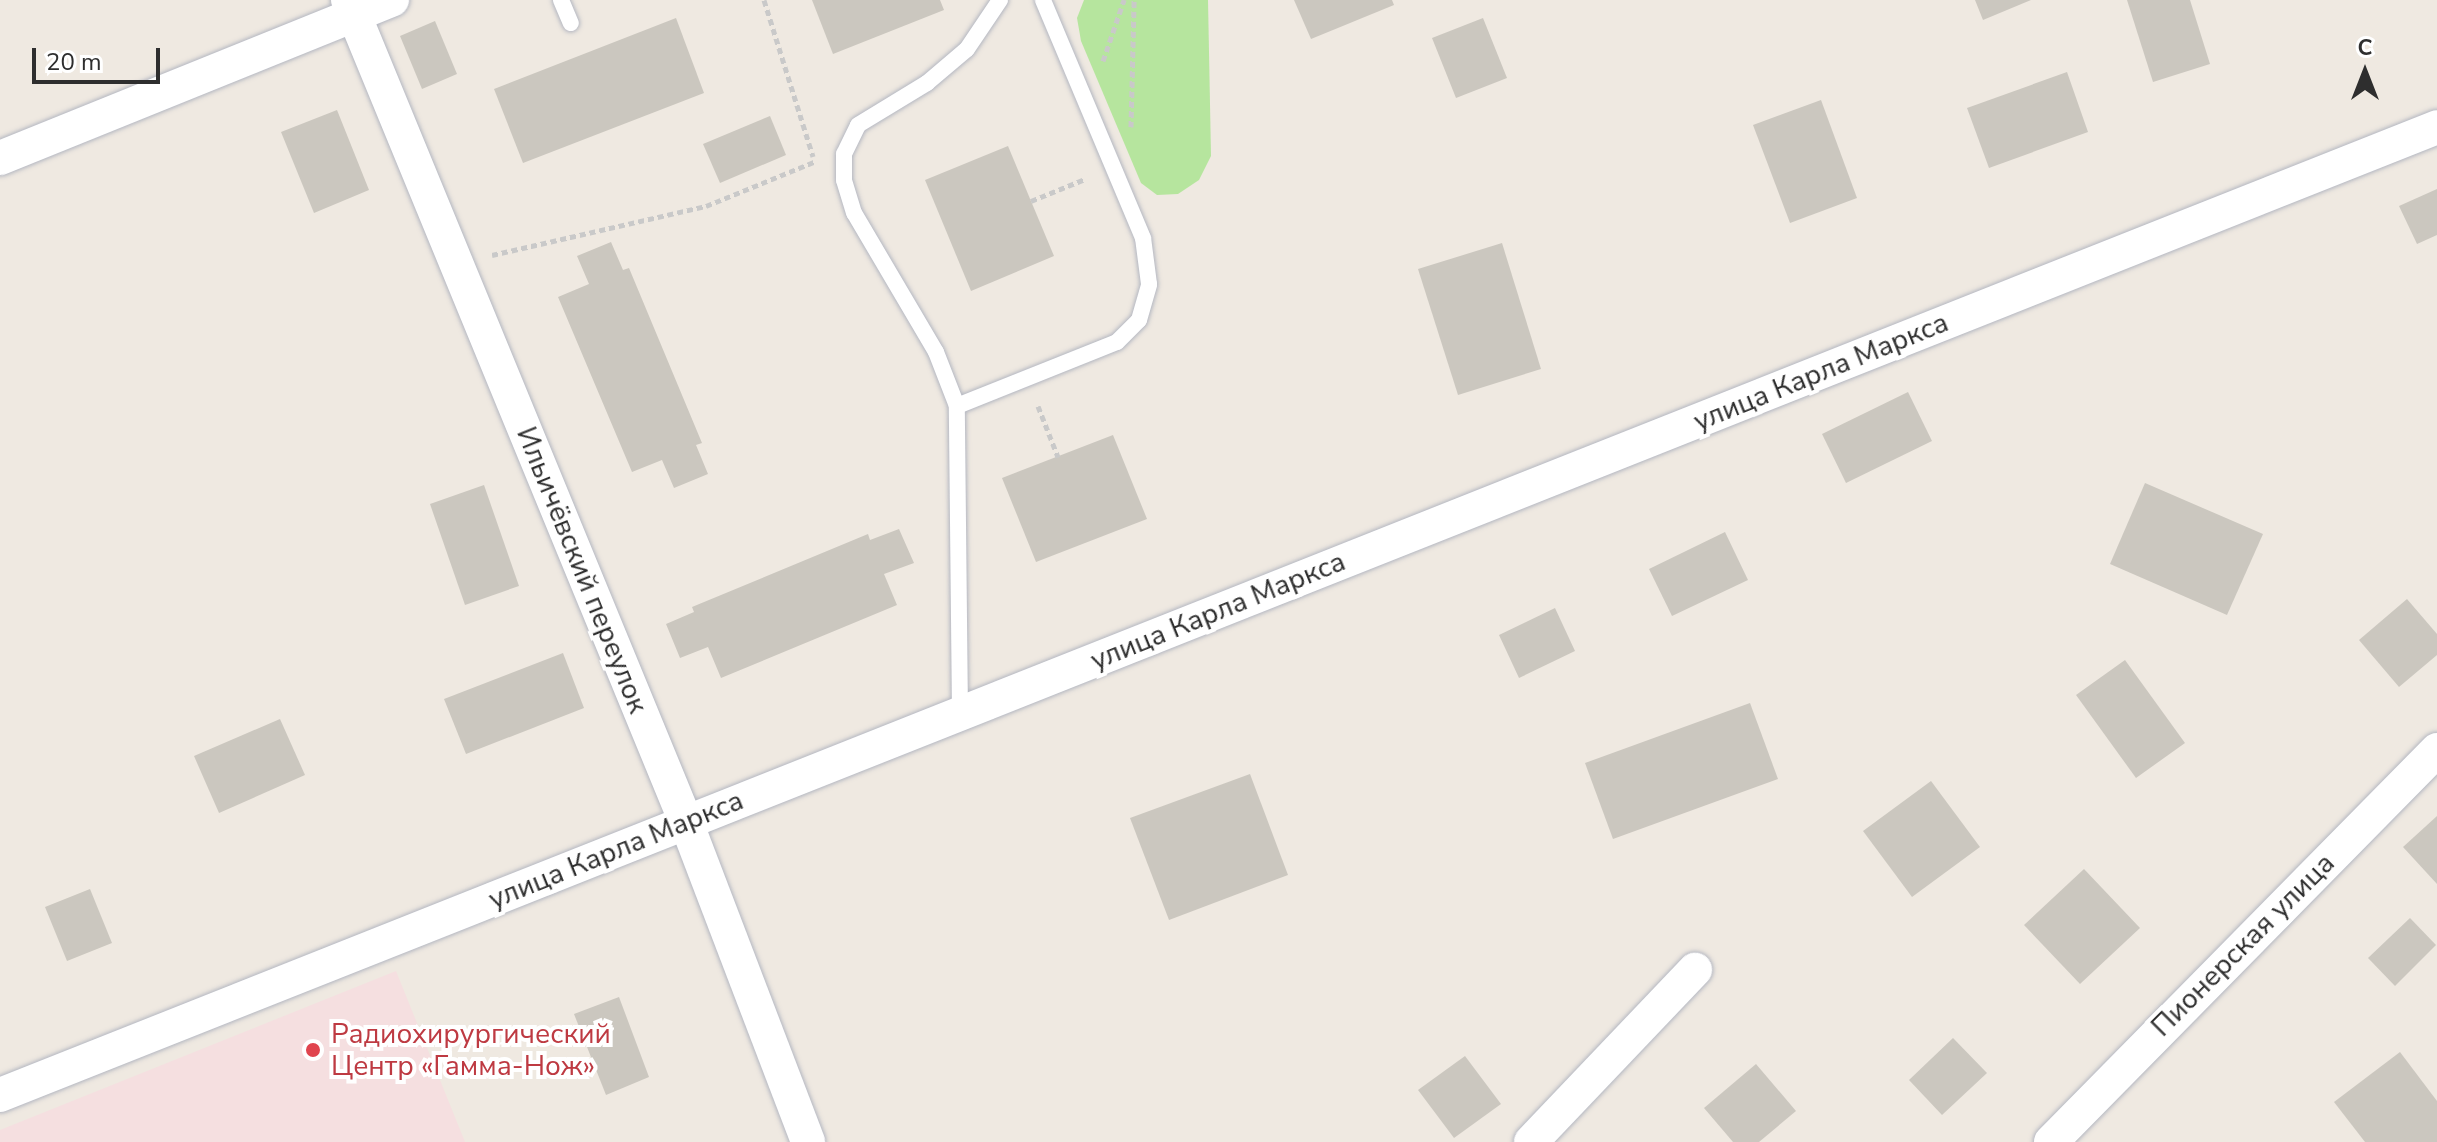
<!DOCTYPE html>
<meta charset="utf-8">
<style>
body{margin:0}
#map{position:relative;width:2437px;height:1142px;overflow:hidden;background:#efe9e1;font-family:"Nunito Sans",sans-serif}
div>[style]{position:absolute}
.medical>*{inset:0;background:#f5dfe0}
.green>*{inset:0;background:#b6e59e}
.building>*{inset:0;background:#cbc7bf}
.path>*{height:5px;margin-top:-2.5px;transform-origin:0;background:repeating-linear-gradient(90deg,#c9c9c9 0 6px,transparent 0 10px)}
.roads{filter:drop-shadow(0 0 2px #b4b7c1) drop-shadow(0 0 2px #b4b7c1)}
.service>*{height:16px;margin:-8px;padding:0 8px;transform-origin:8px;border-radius:8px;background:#fff}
.minor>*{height:34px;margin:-17px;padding:0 17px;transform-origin:17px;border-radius:17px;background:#fff}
.dots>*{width:22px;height:22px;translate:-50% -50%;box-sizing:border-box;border:4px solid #fff;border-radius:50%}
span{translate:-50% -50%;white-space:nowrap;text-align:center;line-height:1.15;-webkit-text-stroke:8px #fff;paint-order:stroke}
.street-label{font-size:28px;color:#2e2e2e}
.health-label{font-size:28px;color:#be3a42}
.left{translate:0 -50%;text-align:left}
.north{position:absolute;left:2325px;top:32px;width:80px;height:80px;-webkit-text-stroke:6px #fff;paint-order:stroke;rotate:0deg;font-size:22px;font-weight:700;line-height:32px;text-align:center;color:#2e2e2e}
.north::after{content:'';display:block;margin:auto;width:28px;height:36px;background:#2e2e2e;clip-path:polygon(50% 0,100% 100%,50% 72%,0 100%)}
.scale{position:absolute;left:32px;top:48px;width:128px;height:36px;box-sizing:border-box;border:4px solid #2e2e2e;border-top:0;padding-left:10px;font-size:24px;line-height:28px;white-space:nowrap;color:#2e2e2e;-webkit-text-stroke:6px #fff;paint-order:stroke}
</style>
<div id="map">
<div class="medical">
<i style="clip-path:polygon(396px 971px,465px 1142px,0 1142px,0 1130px)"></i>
</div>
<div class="green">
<i style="clip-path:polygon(1084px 0,1208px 0,1211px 156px,1199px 180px,1178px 194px,1157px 195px,1141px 183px,1081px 41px,1077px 18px)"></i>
</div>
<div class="building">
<i style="clip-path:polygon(812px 0,940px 0,944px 10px,833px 54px)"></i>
<i style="clip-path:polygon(1294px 0,1392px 0,1394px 5px,1311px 39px)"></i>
<i style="clip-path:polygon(1975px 0,2031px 0,1983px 20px)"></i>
<i style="clip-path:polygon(2127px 0,2190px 0,2210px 64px,2153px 82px)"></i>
<i style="clip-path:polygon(676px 18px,704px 93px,523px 163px,494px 89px)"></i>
<i style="clip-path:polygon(1483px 18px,1507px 78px,1456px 98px,1432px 38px)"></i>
<i style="clip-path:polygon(435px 21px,457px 74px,422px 89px,400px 36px)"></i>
<i style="clip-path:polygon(2067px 72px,2088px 132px,1989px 168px,1967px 108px)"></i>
<i style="clip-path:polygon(1821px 100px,1857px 198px,1790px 223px,1753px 125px)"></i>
<i style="clip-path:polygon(337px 110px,369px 190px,314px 213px,281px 132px)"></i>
<i style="clip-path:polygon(770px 116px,786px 155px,720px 183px,703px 144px)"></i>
<i style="clip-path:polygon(1008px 146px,1054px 256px,971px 291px,925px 180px)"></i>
<i style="clip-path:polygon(2437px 189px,2437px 235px,2417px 244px,2399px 206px)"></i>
<i style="clip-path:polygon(611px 242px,623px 270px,629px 268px,702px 443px,696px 445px,708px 474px,674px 488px,662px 460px,632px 472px,558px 297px,589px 284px,577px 256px)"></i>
<i style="clip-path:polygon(1502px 243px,1541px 369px,1458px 395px,1418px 269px)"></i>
<i style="clip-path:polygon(1908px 392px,1932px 441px,1846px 483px,1822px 434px)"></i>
<i style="clip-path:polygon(1113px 435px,1147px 519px,1036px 562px,1002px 478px)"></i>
<i style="clip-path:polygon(2145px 483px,2263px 534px,2227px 615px,2110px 564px)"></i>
<i style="clip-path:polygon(484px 485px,519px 586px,465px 605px,430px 504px)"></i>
<i style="clip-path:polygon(899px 529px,914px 563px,884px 574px,897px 605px,721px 678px,708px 647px,680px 658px,666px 624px,694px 612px,692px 607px,868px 534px,870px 540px)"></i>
<i style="clip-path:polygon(1725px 532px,1748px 580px,1672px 616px,1649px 569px)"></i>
<i style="clip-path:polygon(2407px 599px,2437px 634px,2437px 655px,2399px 687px,2359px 640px)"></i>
<i style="clip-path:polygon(1555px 608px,1575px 651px,1519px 678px,1499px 635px)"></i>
<i style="clip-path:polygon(563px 653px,584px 708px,466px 754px,444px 699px)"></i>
<i style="clip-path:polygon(2125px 660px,2185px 743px,2136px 778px,2076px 695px)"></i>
<i style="clip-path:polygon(1750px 703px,1778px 779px,1613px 839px,1585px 763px)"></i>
<i style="clip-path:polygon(280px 719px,305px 775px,219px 813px,194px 756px)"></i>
<i style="clip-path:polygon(1250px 774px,1288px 875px,1169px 920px,1130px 818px)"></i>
<i style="clip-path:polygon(1931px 781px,1980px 847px,1912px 897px,1863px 831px)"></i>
<i style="clip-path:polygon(2437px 816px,2437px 884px,2403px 847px)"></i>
<i style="clip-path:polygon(2084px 869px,2140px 928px,2080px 984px,2024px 925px)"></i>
<i style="clip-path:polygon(90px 889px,112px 943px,67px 961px,45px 907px)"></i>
<i style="clip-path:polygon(2410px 918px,2436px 945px,2395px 986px,2368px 958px)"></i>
<i style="clip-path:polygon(619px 997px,649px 1077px,606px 1095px,574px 1014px)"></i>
<i style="clip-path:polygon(1953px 1038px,1987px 1073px,1942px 1115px,1909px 1080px)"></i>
<i style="clip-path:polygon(2400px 1052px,2437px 1101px,2437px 1142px,2365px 1142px,2334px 1102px)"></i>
<i style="clip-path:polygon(1465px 1056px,1501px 1104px,1454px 1138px,1418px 1090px)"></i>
<i style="clip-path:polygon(1756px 1064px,1796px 1111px,1759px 1142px,1733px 1142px,1704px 1108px)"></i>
</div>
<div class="path">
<i style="left:764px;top:0;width:164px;rotate:72.6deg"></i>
<i style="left:1103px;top:61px;width:65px;rotate:-71deg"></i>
<i style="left:1131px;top:127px;width:127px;rotate:-88.6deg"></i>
<i style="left:1031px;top:201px;width:58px;rotate:-22.2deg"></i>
<i style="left:492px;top:255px;width:220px;rotate:-12.9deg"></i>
<i style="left:706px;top:206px;width:119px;rotate:-22.2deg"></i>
<i style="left:1038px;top:406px;width:55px;rotate:68.6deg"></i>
</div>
<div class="roads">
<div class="service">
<i style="left:561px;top:0;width:25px;rotate:67deg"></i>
<i style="left:957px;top:406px;width:172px;rotate:-21.8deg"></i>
<i style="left:1117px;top:342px;width:31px;rotate:-45deg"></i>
<i style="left:1139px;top:320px;width:37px;rotate:-74deg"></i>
<i style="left:1149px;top:284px;width:46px;rotate:-97.4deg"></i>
<i style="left:1143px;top:238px;width:258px;rotate:-112.8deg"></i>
<i style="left:960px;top:713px;width:307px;rotate:-90.6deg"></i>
<i style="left:957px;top:406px;width:58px;rotate:-111.3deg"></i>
<i style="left:936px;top:352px;width:161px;rotate:-120.5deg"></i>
<i style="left:854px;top:213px;width:34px;rotate:-107deg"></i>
<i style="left:844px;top:180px;width:26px;rotate:-90deg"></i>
<i style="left:844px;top:154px;width:32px;rotate:-64deg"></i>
<i style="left:858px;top:125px;width:81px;rotate:-31.3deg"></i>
<i style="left:927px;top:83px;width:52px;rotate:-40.4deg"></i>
<i style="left:967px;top:49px;width:59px;rotate:-56deg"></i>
</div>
<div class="minor">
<i style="left:348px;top:0;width:889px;rotate:67.65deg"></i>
<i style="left:686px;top:822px;width:342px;rotate:69.1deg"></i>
<i style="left:0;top:158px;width:423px;rotate:-22deg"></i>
<i style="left:0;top:1095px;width:2622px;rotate:-21.66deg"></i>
<i style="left:1531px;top:1142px;width:238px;rotate:-46.4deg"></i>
<i style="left:2051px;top:1142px;width:550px;rotate:-45.44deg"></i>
</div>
</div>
<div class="dots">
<i style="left:313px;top:1050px;background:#e0444e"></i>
</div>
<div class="street-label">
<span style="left:1821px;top:372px;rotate:-22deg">улица Карла Маркса</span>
<span style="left:582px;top:570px;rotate:68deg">Ильичёвский переулок</span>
<span style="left:1218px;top:611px;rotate:-22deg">улица Карла Маркса</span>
<span style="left:616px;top:850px;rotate:-22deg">улица Карла Маркса</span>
<span style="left:2243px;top:945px;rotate:-45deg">Пионерская улица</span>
</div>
<div class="health-label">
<span class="left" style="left:331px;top:1050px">Радиохирургический<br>Центр «Гамма-Нож»</span>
</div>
<div class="north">С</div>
<div class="scale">20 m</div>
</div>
